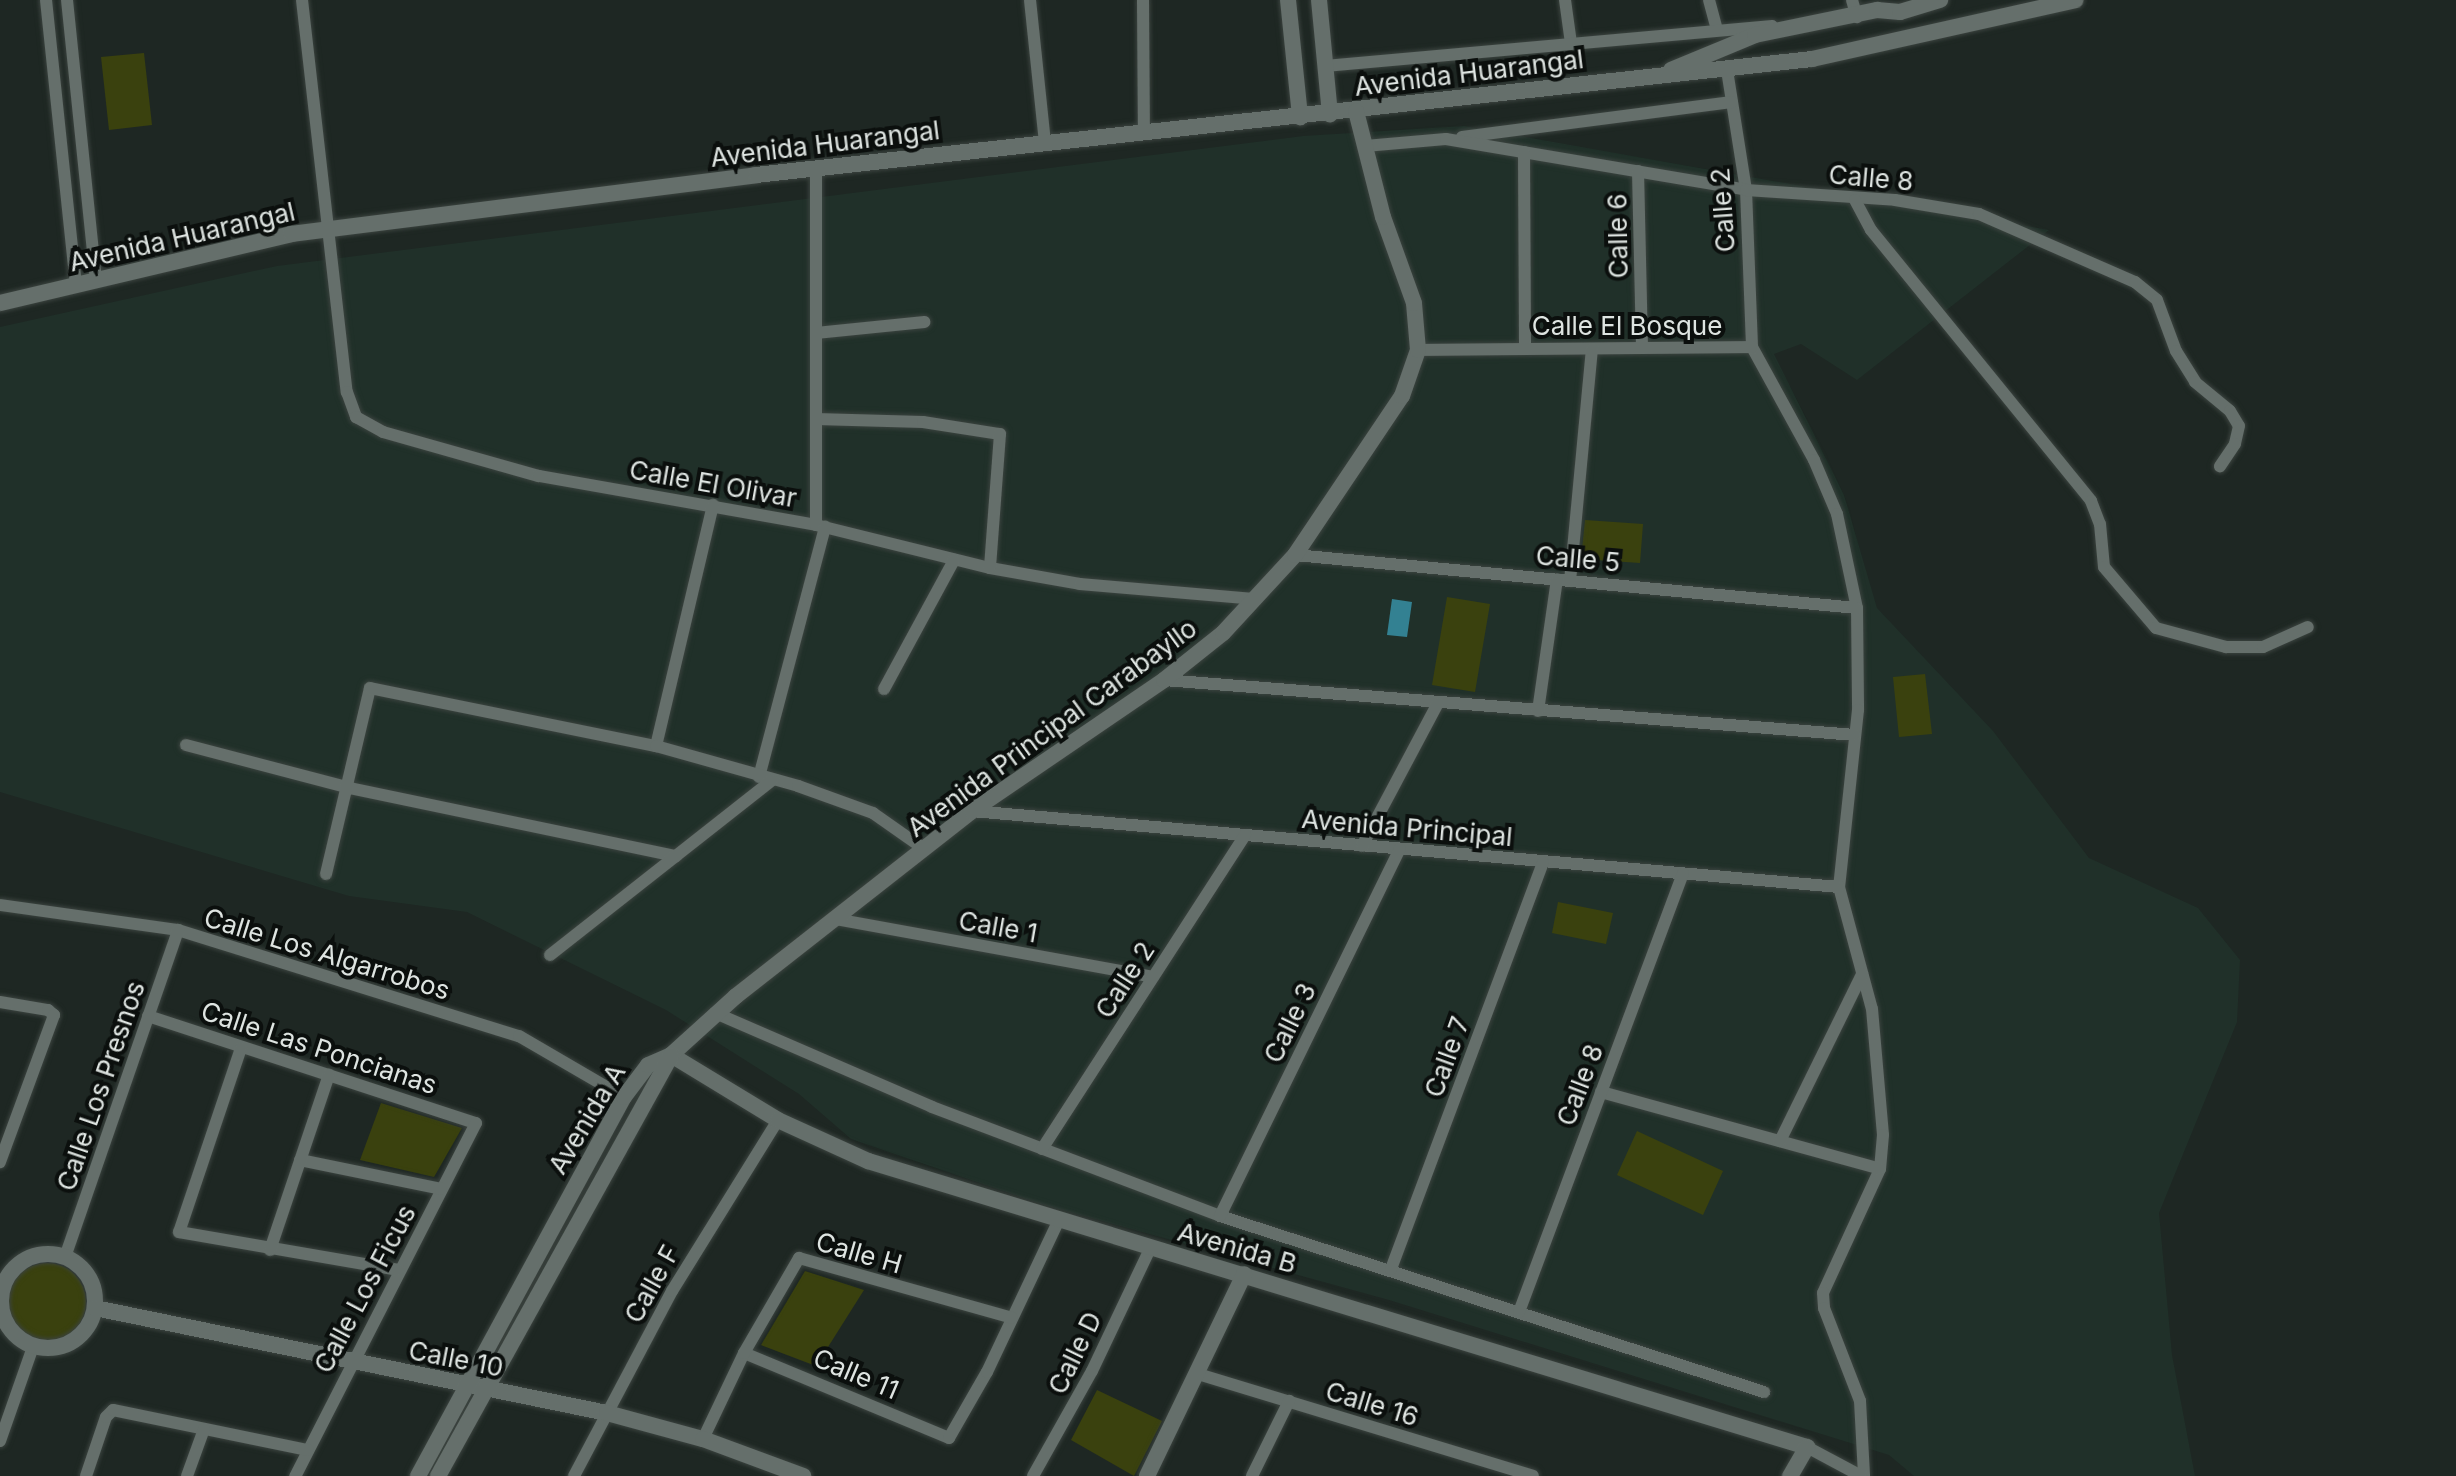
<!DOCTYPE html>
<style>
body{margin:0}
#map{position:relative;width:2456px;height:1476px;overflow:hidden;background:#1e2723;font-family:Inter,sans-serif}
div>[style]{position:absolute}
.built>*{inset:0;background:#203029}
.green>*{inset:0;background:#3a410e}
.round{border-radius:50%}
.water>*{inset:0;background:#338192}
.roads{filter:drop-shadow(0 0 2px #3b433f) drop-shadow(0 0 2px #3b433f)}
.minor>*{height:12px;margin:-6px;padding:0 6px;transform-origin:6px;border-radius:6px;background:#656f6b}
.tertiary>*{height:16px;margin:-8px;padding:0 8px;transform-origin:8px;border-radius:8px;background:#656f6b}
.tertiary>.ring{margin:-8px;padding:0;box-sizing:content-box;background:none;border:16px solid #656f6b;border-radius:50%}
span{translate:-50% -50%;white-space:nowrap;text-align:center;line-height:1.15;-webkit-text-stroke:8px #0b0f0d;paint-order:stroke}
.street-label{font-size:26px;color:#dee4e1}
</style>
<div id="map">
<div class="built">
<i style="clip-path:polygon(1464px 126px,2049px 230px,1857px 380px,1801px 344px,1774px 354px,1844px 495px,1877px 608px,1993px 731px,2089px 858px,2198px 908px,2240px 960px,2237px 1022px,2159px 1213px,2172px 1355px,2195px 1476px,1914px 1476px,1889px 1455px,1389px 1300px,1044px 1205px,851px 1139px,799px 1094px,666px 1010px,467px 912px,349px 896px,0 792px,0 327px,277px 266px,1303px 136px)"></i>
</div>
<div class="green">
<i style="clip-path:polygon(144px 53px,152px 125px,109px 130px,101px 57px)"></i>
<i style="clip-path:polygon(1585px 520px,1643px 524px,1640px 563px,1581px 559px)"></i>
<i style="clip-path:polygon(1447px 597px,1490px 604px,1475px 692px,1432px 685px)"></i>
<i style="clip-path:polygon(1925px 674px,1932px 734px,1899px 737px,1893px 677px)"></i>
<i style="clip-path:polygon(1558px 902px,1613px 913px,1606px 944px,1552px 933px)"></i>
<i style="clip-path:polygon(381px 1103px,462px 1128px,434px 1177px,360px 1160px)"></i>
<i style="clip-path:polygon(1637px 1131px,1723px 1171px,1703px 1215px,1617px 1175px)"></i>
<i class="round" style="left:8px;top:1263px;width:78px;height:78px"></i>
<i style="clip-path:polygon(805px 1271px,864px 1290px,816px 1366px,761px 1345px)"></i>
<i style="clip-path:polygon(1097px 1390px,1162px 1421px,1134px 1476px,1071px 1440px)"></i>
</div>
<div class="water">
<i style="clip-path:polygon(1392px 599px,1412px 602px,1407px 637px,1387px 635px)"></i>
</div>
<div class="roads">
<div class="minor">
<i style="left:46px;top:0;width:288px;rotate:84deg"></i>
<i style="left:67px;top:0;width:281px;rotate:84.1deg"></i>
<i style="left:302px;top:0;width:395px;rotate:83.5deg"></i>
<i style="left:347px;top:392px;width:27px;rotate:70deg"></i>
<i style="left:356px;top:417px;width:31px;rotate:29deg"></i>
<i style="left:383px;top:432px;width:162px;rotate:15.8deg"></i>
<i style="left:539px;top:476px;width:281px;rotate:10deg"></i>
<i style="left:816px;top:525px;width:179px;rotate:13.9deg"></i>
<i style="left:990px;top:568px;width:91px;rotate:10.1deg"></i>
<i style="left:1080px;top:584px;width:177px;rotate:4.9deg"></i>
<i style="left:1030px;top:0;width:144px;rotate:84deg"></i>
<i style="left:1143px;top:0;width:133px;rotate:89.6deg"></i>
<i style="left:1565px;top:0;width:43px;rotate:82.1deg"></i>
<i style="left:1709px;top:0;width:28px;rotate:75deg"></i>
<i style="left:1852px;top:0;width:18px;rotate:74deg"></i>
<i style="left:1325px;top:66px;width:449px;rotate:-5.1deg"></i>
<i style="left:1727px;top:70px;width:121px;rotate:81deg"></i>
<i style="left:1746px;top:190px;width:157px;rotate:87.8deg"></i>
<i style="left:1752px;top:347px;width:129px;rotate:61.2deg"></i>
<i style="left:1814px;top:460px;width:59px;rotate:66.9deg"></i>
<i style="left:1837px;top:514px;width:96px;rotate:78deg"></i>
<i style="left:1857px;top:608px;width:102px;rotate:89.4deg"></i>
<i style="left:1858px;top:710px;width:178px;rotate:96.1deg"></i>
<i style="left:1839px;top:887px;width:126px;rotate:74.9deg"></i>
<i style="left:1872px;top:1009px;width:126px;rotate:85deg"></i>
<i style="left:1883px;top:1135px;width:34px;rotate:95deg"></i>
<i style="left:1880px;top:1169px;width:136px;rotate:114.7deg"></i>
<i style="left:1823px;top:1293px;width:15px;rotate:86deg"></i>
<i style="left:1824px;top:1308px;width:100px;rotate:68.8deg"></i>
<i style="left:1860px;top:1401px;width:75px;rotate:86.9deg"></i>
<i style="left:1462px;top:137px;width:272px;rotate:-7.4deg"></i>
<i style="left:1365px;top:146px;width:81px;rotate:-4.9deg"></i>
<i style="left:1446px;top:139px;width:304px;rotate:9.6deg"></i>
<i style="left:1746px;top:190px;width:149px;rotate:3.8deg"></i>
<i style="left:1895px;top:200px;width:85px;rotate:9.5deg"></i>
<i style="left:1979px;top:214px;width:170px;rotate:23.6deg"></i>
<i style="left:2135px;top:282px;width:28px;rotate:39deg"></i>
<i style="left:2157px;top:300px;width:54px;rotate:69.6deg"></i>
<i style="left:2176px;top:351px;width:36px;rotate:58deg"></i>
<i style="left:2195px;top:382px;width:45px;rotate:39.6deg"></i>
<i style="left:2230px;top:411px;width:17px;rotate:59deg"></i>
<i style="left:2239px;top:426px;width:18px;rotate:103deg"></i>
<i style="left:2235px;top:444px;width:27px;rotate:124deg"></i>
<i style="left:1524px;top:152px;width:197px;rotate:89.7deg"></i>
<i style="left:1638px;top:171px;width:177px;rotate:88.7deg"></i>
<i style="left:1855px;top:200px;width:34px;rotate:62deg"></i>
<i style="left:1871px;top:230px;width:349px;rotate:50.9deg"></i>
<i style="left:2091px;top:501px;width:25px;rotate:69deg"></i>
<i style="left:2100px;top:524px;width:43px;rotate:84.7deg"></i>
<i style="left:2104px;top:567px;width:80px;rotate:49.6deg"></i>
<i style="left:2156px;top:628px;width:73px;rotate:15.2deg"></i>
<i style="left:2226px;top:647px;width:37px"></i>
<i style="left:2263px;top:647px;width:49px;rotate:-24deg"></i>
<i style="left:816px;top:333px;width:109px;rotate:-5.8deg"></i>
<i style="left:1418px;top:350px;width:334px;rotate:-0.5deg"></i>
<i style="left:816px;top:419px;width:107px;rotate:1.6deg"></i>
<i style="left:923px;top:422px;width:78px;rotate:8.9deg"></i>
<i style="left:1000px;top:434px;width:134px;rotate:94.3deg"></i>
<i style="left:816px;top:525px;width:356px;rotate:-90deg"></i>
<i style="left:1295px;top:555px;width:564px;rotate:5.39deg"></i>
<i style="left:1570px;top:581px;width:233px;rotate:-84.6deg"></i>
<i style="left:1164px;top:680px;width:693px;rotate:4.55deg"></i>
<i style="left:884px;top:689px;width:147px;rotate:-61.5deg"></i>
<i style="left:1538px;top:711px;width:133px;rotate:-81.8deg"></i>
<i style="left:186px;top:745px;width:170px;rotate:14.7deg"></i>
<i style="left:350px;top:788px;width:333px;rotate:11.8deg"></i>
<i style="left:656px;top:746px;width:248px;rotate:-76.7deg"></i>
<i style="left:759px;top:777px;width:259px;rotate:-75.2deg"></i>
<i style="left:972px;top:811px;width:870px;rotate:5.01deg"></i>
<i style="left:1362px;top:846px;width:162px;rotate:-62deg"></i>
<i style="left:326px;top:874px;width:191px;rotate:-76.7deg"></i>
<i style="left:370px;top:688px;width:292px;rotate:11.5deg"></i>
<i style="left:656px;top:746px;width:148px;rotate:15.7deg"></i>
<i style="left:798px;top:786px;width:80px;rotate:19.8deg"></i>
<i style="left:873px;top:813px;width:62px;rotate:35.2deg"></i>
<i style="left:0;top:905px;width:180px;rotate:8deg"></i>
<i style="left:178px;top:930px;width:357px;rotate:17.3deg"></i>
<i style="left:519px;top:1036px;width:121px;rotate:30.2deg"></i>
<i style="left:835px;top:919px;width:323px;rotate:10.3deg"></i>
<i style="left:550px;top:955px;width:283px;rotate:-38.2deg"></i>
<i style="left:0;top:1002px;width:49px;rotate:9.5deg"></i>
<i style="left:48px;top:1010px;width:8px;rotate:40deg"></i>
<i style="left:54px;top:1015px;width:157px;rotate:110.2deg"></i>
<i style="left:715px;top:1013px;width:236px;rotate:23.4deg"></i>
<i style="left:932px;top:1107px;width:308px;rotate:20.7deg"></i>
<i style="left:1220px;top:1216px;width:572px;rotate:17.93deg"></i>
<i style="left:148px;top:1016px;width:345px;rotate:18.1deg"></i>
<i style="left:476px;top:1123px;width:397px;rotate:117.1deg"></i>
<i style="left:241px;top:1048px;width:194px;rotate:108.6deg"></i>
<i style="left:179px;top:1232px;width:223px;rotate:9.8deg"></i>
<i style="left:1601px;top:1092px;width:289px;rotate:15.4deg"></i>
<i style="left:1780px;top:1141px;width:186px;rotate:-63.8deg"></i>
<i style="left:1042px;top:1149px;width:374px;rotate:-57.1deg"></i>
<i style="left:300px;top:1160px;width:144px;rotate:11.6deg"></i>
<i style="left:1220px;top:1216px;width:409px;rotate:-63.9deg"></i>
<i style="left:270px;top:1250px;width:185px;rotate:-71.4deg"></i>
<i style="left:65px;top:1257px;width:346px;rotate:-70.9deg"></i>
<i style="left:1391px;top:1269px;width:434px;rotate:-69.5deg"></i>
<i style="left:1519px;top:1312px;width:468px;rotate:-69.5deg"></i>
<i style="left:744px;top:1353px;width:222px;rotate:22.5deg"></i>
<i style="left:949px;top:1438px;width:76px;rotate:-60.1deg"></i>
<i style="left:987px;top:1372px;width:168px;rotate:-64.7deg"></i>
<i style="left:1198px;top:1374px;width:350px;rotate:16.9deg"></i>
<i style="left:703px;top:1439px;width:95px;rotate:-64.5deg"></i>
<i style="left:744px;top:1353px;width:110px;rotate:-59.9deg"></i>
<i style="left:799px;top:1258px;width:221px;rotate:15.7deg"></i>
<i style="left:0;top:1441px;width:100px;rotate:-70.7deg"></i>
<i style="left:1807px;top:1447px;width:61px;rotate:28.2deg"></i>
<i style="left:86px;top:1476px;width:62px;rotate:-71.3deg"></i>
<i style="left:106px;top:1417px;width:10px;rotate:-45deg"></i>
<i style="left:113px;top:1410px;width:199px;rotate:11.6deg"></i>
<i style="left:187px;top:1476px;width:50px;rotate:-70.1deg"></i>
<i style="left:574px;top:1476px;width:209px;rotate:-62.1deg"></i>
<i style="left:672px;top:1291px;width:201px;rotate:-58.2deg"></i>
<i style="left:1033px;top:1476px;width:120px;rotate:-60.7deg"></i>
<i style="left:1092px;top:1371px;width:137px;rotate:-64.6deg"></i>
<i style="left:1252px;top:1476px;width:84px;rotate:-63.7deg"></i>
</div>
<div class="tertiary">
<i style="left:1288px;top:0;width:118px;rotate:84.1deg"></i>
<i style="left:1319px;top:0;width:115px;rotate:84.5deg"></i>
<i style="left:1671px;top:70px;width:91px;rotate:-22.6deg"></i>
<i style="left:1755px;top:35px;width:125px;rotate:-11.6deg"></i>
<i style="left:1877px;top:10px;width:23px;rotate:5deg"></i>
<i style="left:1900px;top:12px;width:42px;rotate:-16.7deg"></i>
<i style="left:0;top:303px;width:299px;rotate:-13.3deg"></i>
<i style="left:291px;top:234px;width:469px;rotate:-7.2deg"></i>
<i style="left:756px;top:175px;width:1062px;rotate:-6.27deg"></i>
<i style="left:1812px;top:59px;width:270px;rotate:-12.6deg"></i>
<i style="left:671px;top:1055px;width:125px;rotate:31.3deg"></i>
<i style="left:778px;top:1120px;width:99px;rotate:24.5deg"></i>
<i style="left:868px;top:1161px;width:982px;rotate:16.94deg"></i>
<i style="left:1807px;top:1447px;width:34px;rotate:120deg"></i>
<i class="ring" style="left:1px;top:1254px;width:78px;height:78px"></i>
<i style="left:95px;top:1308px;width:523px;rotate:11.59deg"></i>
<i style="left:607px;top:1413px;width:99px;rotate:15.2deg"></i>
<i style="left:703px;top:1439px;width:107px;rotate:20.3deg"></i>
<i style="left:418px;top:1476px;width:431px;rotate:-61.5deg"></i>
<i style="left:624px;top:1097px;width:40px;rotate:-53deg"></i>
<i style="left:648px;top:1065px;width:25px;rotate:-23deg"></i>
<i style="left:671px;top:1055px;width:88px;rotate:-42.2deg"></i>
<i style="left:736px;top:996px;width:300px;rotate:-38.1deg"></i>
<i style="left:972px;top:811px;width:232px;rotate:-34.3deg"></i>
<i style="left:1164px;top:680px;width:75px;rotate:-38.5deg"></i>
<i style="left:1223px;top:633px;width:106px;rotate:-47.3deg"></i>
<i style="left:1295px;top:555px;width:192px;rotate:-56.1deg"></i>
<i style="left:1402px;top:396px;width:49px;rotate:-70.8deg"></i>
<i style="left:1418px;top:350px;width:47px;rotate:-94.9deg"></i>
<i style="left:1414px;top:303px;width:91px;rotate:-109.8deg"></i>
<i style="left:1383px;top:217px;width:109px;rotate:-104.3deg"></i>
<i style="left:438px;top:1476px;width:481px;rotate:-61deg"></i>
<i style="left:1147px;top:1476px;width:224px;rotate:-64.3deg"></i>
</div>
</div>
<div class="street-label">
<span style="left:1469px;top:73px;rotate:-7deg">Avenida Huarangal</span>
<span style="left:825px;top:144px;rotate:-7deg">Avenida Huarangal</span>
<span style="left:1871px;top:178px;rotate:5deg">Calle 8</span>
<span style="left:1723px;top:210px;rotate:-94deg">Calle 2</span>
<span style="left:1618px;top:236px;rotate:-91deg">Calle 6</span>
<span style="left:182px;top:237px;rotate:-13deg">Avenida Huarangal</span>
<span style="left:1627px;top:326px">Calle El Bosque</span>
<span style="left:713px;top:484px;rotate:10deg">Calle El Olivar</span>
<span style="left:1578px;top:559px;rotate:5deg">Calle 5</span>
<span style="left:1052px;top:728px;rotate:-36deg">Avenida Principal Carabayllo</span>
<span style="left:1407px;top:828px;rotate:5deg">Avenida Principal</span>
<span style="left:998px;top:927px;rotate:10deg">Calle 1</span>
<span style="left:327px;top:954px;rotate:17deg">Calle Los Algarrobos</span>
<span style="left:1125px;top:980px;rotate:-57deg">Calle 2</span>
<span style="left:1290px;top:1023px;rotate:-64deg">Calle 3</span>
<span style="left:319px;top:1048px;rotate:18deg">Calle Las Poncianas</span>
<span style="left:1447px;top:1057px;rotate:-70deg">Calle 7</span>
<span style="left:1580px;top:1085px;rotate:-69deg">Calle 8</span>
<span style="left:101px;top:1086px;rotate:-71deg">Calle Los Presnos</span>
<span style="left:587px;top:1119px;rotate:-59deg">Avenida A</span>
<span style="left:1237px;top:1248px;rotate:16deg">Avenida B</span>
<span style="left:859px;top:1253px;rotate:16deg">Calle H</span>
<span style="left:652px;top:1284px;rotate:-61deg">Calle F</span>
<span style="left:365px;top:1289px;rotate:-62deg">Calle Los Ficus</span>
<span style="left:1075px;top:1353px;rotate:-64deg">Calle D</span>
<span style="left:456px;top:1359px;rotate:11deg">Calle 10</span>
<span style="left:856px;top:1374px;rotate:23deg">Calle 11</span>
<span style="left:1372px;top:1404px;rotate:17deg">Calle 16</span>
</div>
</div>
